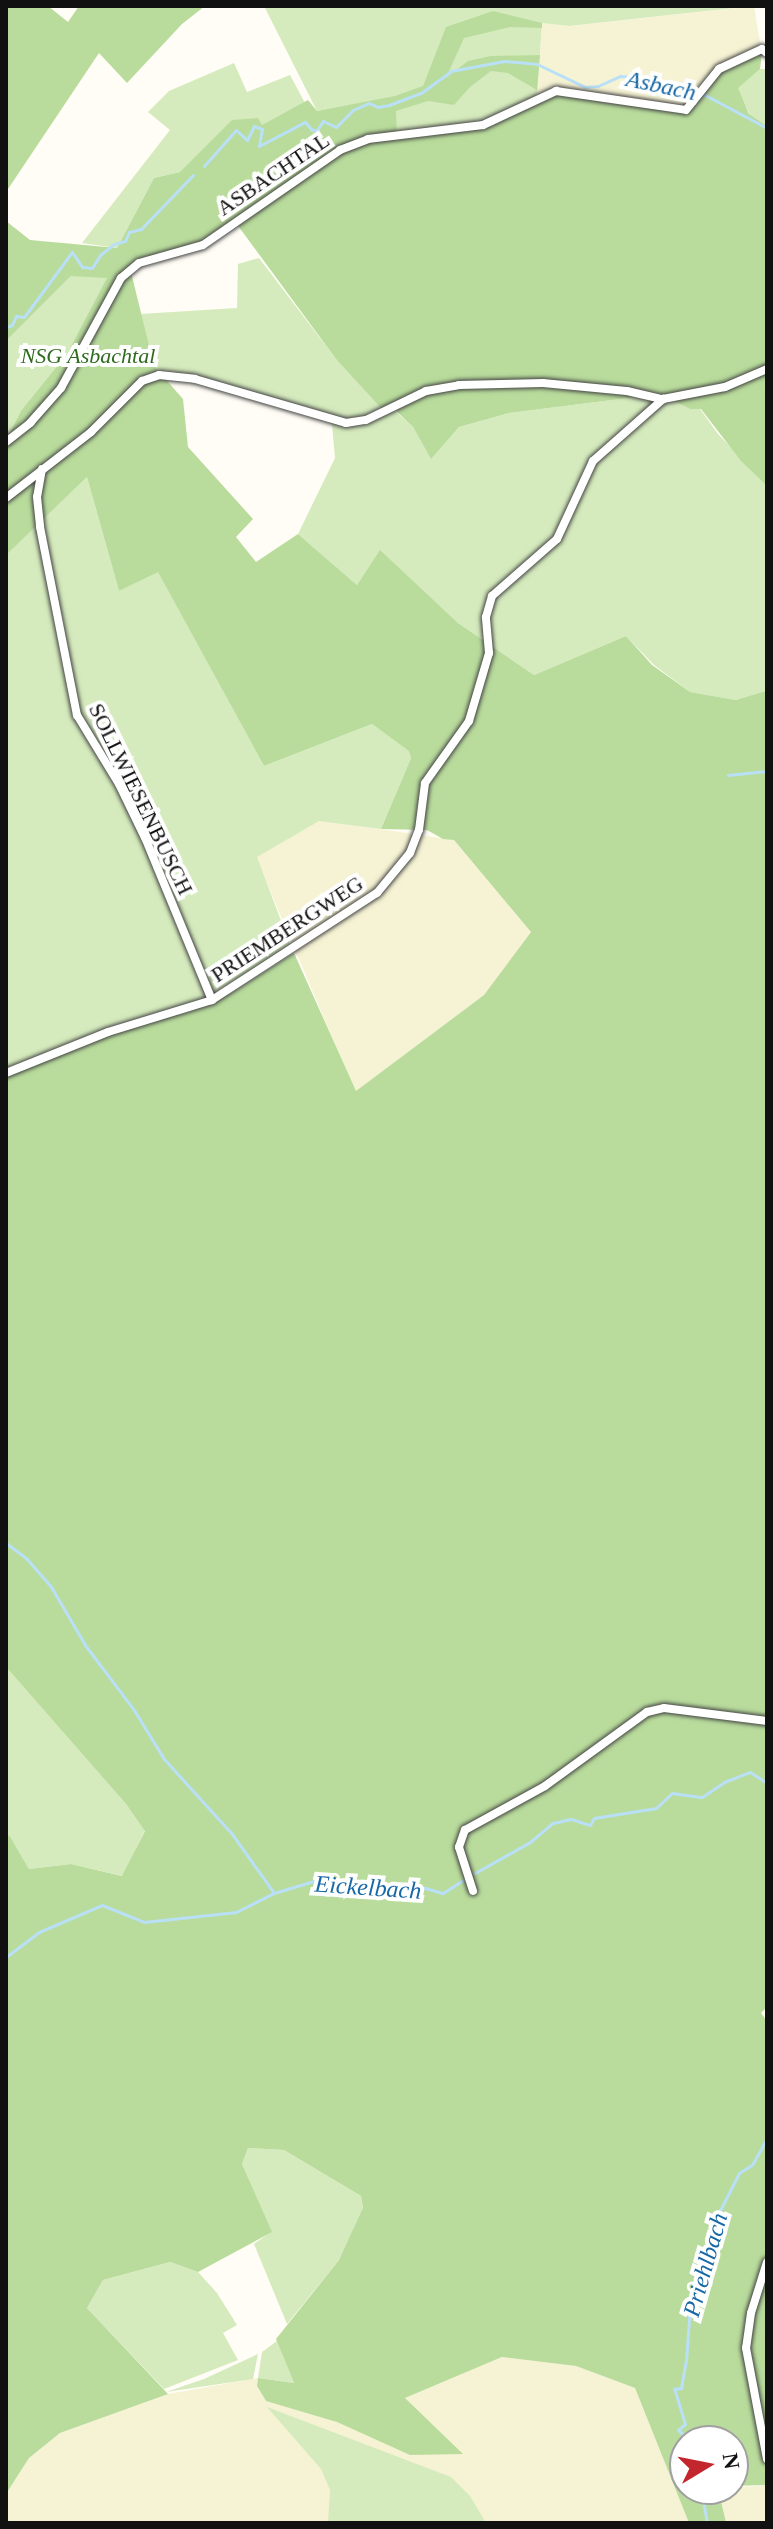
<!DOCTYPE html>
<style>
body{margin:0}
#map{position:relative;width:773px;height:2529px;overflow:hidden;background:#fffdf5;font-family:"Times New Roman",serif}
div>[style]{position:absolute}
.farmland>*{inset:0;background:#f6f3d4}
.green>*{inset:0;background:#d5ebbd}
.forest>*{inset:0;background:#b9dc9c}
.stream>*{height:3px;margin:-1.5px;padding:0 1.5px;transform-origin:1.5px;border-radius:1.5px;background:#b9e0f7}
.roads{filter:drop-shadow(0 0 2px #444) drop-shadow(0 0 2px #444)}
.street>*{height:8px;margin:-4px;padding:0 4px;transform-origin:4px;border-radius:4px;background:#fff}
span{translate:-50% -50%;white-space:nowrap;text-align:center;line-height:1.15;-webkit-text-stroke:8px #fff;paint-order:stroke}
.street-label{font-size:22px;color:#111}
.park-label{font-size:22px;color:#2f6b1f;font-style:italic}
.water-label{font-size:24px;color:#1768a6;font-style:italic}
.frame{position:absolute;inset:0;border:8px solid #111;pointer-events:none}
.north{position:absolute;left:669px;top:2425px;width:80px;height:80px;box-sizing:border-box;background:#fff;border:2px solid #a0a0a0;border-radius:50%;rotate:80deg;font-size:22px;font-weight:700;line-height:32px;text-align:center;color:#111}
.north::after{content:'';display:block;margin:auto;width:28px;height:36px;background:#c4262e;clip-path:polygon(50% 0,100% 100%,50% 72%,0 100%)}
</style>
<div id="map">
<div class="farmland">
<i style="clip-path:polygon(754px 6px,761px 49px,683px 108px,537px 97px,542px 23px,570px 26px)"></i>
<i style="clip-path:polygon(319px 820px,454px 840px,531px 932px,484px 995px,355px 1092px,256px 857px)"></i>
<i style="clip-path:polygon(502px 2357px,576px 2366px,635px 2388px,689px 2523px,6px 2523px,6px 2494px,29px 2458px,60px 2433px,168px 2394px,258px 2378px,257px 2386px,266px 2401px,461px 2454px,405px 2398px)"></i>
<i style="clip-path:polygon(767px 2485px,767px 2523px,726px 2523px,718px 2489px)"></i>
</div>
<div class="green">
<i style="clip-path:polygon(264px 6px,743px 6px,743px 7px,569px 26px,542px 23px,537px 97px,493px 120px,396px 133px,395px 97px,317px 111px)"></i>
<i style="clip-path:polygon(234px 63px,247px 92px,290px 75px,332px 153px,130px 268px,41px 521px,87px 477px,119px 591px,158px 571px,264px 766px,372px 724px,410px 751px,411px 758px,381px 829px,319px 821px,257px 857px,291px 947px,189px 1007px,115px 1025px,6px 1069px,6px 341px,72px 275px,128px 244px,180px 172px,154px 178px,117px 248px,82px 243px,170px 130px,148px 112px,169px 91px)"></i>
<i style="clip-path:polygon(760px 69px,767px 69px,767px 126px,750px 115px,737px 88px)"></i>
<i style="clip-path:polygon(259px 258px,336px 359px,413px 427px,431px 458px,459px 427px,509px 413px,660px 394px,690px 409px,700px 409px,718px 434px,767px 485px,767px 692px,736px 700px,690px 692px,654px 665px,626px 636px,534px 675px,458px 623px,380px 551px,357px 585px,298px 534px,335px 458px,332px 425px,320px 414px,160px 372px,154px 367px,140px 314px,237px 308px,238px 264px)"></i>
<i style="clip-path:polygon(6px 1667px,126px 1804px,145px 1830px,123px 1876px,71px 1864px,29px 1869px,9px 1836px,6px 1843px)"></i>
<i style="clip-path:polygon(248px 2148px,284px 2150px,361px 2196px,363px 2208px,358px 2223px,339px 2260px,287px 2324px,254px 2244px,271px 2232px,242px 2164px)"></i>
<i style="clip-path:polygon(170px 2262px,198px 2272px,217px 2293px,237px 2325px,223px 2333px,238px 2360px,164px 2389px,87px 2308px,103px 2280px)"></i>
<i style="clip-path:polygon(277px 2341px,294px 2383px,258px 2378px,262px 2352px)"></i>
<i style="clip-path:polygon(258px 2354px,253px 2379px,166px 2392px,204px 2379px)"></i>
<i style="clip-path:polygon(267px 2407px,451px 2477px,470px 2496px,486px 2523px,328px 2523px,330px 2490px,321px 2469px)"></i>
</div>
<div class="forest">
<i style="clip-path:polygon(6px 6px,48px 6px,68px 22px,79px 6px,205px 6px,182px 24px,127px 83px,99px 53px,6px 192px)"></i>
<i style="clip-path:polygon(493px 11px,542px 23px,542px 28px,510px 27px,464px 38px,446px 78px,468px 61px,491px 56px,540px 55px,537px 90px,508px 73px,491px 71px,470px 87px,454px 105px,428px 101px,396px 111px,397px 138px,492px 126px,549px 94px,685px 112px,713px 76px,762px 52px,760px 69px,738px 88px,749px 114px,767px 126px,767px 486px,741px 461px,701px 409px,690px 409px,660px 394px,509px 413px,459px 427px,431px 459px,413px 427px,395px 410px,382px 409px,336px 359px,236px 223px,202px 244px,130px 268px,154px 366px,183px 399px,188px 447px,253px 519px,236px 537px,256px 562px,298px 534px,357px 585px,380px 550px,458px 623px,534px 675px,626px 636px,652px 665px,690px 692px,736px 700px,767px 691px,767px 2007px,761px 2013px,767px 2021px,767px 2485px,733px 2486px,733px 2441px,685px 2441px,685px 2489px,718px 2489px,726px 2522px,689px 2523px,635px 2388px,576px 2366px,502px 2357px,405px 2398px,463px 2454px,410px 2455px,337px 2422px,266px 2401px,257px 2386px,258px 2378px,294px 2383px,276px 2339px,339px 2260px,363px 2208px,361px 2196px,284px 2150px,248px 2148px,242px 2164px,272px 2232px,198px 2272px,170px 2262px,103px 2280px,87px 2308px,168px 2394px,60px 2433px,29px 2458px,6px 2494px,6px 1843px,9px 1835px,29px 1869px,71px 1864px,122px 1876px,145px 1831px,126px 1804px,6px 1667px,6px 1077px,125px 1028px,189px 1012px,233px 992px,294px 953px,356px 1091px,484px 995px,531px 932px,454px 840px,443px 839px,427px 830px,381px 829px,411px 758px,409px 751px,372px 724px,264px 766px,158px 572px,119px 591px,87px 477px,6px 555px,6px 441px,21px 411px,67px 354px,107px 278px,71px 276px,6px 341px,6px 221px,30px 240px,117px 248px,154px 178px,180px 172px,232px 120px,258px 118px,262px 125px,308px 100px,317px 111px,395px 96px,423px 86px,446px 27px)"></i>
</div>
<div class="stream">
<i style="left:204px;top:166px;width:48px;rotate:-48.4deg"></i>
<i style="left:236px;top:130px;width:15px;rotate:42deg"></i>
<i style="left:247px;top:140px;width:16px;rotate:-63deg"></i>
<i style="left:254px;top:126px;width:9px;rotate:21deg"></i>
<i style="left:262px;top:129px;width:17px;rotate:100deg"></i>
<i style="left:259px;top:146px;width:52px;rotate:-27.6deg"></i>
<i style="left:305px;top:122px;width:11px;rotate:49deg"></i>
<i style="left:312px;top:130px;width:5px"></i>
<i style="left:317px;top:130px;width:11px;rotate:-56deg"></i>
<i style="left:323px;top:121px;width:14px;rotate:25deg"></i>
<i style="left:336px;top:127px;width:24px;rotate:-45deg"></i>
<i style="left:353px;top:110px;width:17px;rotate:-24deg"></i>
<i style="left:369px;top:103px;width:10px;rotate:24deg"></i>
<i style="left:378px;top:107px;width:11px;rotate:-10deg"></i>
<i style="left:389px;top:105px;width:34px;rotate:-21deg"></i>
<i style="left:421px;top:93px;width:37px;rotate:-36deg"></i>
<i style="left:451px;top:71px;width:54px;rotate:-10.7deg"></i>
<i style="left:504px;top:61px;width:33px;rotate:5deg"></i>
<i style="left:537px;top:64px;width:53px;rotate:25.6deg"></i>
<i style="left:585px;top:87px;width:13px;rotate:-4deg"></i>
<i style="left:598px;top:86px;width:24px;rotate:-24deg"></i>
<i style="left:620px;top:76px;width:25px;rotate:5deg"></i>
<i style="left:645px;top:78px;width:20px;rotate:41deg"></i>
<i style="left:660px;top:91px;width:45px;rotate:5.1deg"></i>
<i style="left:705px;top:95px;width:70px;rotate:28deg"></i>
<i style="left:6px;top:327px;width:6px;rotate:-18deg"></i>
<i style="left:12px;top:325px;width:10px;rotate:-66deg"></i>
<i style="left:16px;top:316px;width:8px;rotate:7deg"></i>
<i style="left:24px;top:317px;width:81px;rotate:-53.6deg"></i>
<i style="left:72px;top:252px;width:18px;rotate:56deg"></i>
<i style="left:82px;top:267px;width:10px;rotate:6deg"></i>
<i style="left:92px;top:268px;width:15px;rotate:-58deg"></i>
<i style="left:100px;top:255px;width:18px;rotate:-38deg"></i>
<i style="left:114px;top:244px;width:11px;rotate:-15deg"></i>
<i style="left:125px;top:241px;width:10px;rotate:-66deg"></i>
<i style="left:129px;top:232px;width:12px;rotate:-14deg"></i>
<i style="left:141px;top:229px;width:75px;rotate:-46.1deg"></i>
<i style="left:728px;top:775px;width:39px;rotate:-6deg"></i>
<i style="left:6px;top:1543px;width:26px;rotate:37deg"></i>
<i style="left:27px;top:1559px;width:35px;rotate:49deg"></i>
<i style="left:50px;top:1585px;width:69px;rotate:59.7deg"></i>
<i style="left:85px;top:1645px;width:81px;rotate:53deg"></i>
<i style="left:134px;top:1710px;width:57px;rotate:58.5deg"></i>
<i style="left:164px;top:1759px;width:101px;rotate:47.8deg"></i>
<i style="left:232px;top:1834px;width:72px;rotate:54.6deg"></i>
<i style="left:475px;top:1873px;width:63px;rotate:-29.4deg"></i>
<i style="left:530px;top:1842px;width:30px;rotate:-40deg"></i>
<i style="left:553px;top:1823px;width:18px;rotate:-13deg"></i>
<i style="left:571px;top:1819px;width:20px;rotate:18deg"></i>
<i style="left:590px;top:1825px;width:8px;rotate:-60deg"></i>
<i style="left:594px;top:1818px;width:63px;rotate:-9.2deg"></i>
<i style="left:656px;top:1808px;width:22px;rotate:-43deg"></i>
<i style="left:672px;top:1793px;width:30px;rotate:8deg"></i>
<i style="left:702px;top:1797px;width:27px;rotate:-34deg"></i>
<i style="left:724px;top:1782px;width:28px;rotate:-21deg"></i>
<i style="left:750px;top:1772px;width:20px;rotate:33deg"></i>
<i style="left:6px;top:1957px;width:41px;rotate:-37.1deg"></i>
<i style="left:39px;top:1932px;width:69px;rotate:-23.2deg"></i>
<i style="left:102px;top:1905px;width:45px;rotate:22deg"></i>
<i style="left:144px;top:1922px;width:93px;rotate:-6.2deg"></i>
<i style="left:236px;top:1912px;width:42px;rotate:-26.6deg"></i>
<i style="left:274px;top:1893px;width:45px;rotate:-16.8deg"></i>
<i style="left:317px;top:1880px;width:33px;rotate:20deg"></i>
<i style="left:348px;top:1891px;width:14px;rotate:-21deg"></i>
<i style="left:361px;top:1886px;width:64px;rotate:1.8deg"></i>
<i style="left:425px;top:1888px;width:19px;rotate:16deg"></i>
<i style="left:443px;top:1893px;width:24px;rotate:-33deg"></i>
<i style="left:690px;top:2441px;width:16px;rotate:-137deg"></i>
<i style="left:678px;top:2430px;width:9px;rotate:-41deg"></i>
<i style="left:685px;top:2424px;width:37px;rotate:-107deg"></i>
<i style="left:674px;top:2389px;width:7px;rotate:-8deg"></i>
<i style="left:681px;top:2388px;width:27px;rotate:-80deg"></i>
<i style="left:686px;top:2361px;width:56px;rotate:-85.9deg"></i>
<i style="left:690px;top:2305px;width:84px;rotate:-74.1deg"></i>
<i style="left:713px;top:2224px;width:57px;rotate:-63deg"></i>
<i style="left:739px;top:2173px;width:15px;rotate:-32deg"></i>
<i style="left:752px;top:2165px;width:31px;rotate:-61deg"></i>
<i style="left:701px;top:2489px;width:35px;rotate:80deg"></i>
</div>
<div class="roads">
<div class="street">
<i style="left:6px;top:442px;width:31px;rotate:-38deg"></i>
<i style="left:30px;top:423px;width:47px;rotate:-48.5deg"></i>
<i style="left:61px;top:388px;width:125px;rotate:-61.4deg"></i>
<i style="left:121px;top:278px;width:23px;rotate:-40deg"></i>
<i style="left:139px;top:263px;width:66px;rotate:-15.7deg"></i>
<i style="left:203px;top:245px;width:167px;rotate:-34.7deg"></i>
<i style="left:340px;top:150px;width:30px;rotate:-21deg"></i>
<i style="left:368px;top:139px;width:116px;rotate:-6.9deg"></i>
<i style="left:483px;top:125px;width:81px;rotate:-25deg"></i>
<i style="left:556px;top:91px;width:131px;rotate:8.3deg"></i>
<i style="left:686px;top:110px;width:53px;rotate:-51.2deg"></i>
<i style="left:719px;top:69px;width:47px;rotate:-24.9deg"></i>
<i style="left:762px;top:49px;width:6px;rotate:39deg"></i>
<i style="left:42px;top:469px;width:28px;rotate:100deg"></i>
<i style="left:37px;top:497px;width:30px;rotate:84deg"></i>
<i style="left:40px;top:527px;width:192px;rotate:78.9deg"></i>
<i style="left:77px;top:715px;width:81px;rotate:58.7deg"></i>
<i style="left:119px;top:784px;width:62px;rotate:64.3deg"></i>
<i style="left:146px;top:840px;width:173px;rotate:67.6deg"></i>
<i style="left:6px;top:498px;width:108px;rotate:-37.8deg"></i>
<i style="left:91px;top:432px;width:72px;rotate:-45deg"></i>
<i style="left:142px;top:381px;width:18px;rotate:-19deg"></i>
<i style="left:159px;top:375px;width:36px;rotate:6deg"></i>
<i style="left:195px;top:379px;width:157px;rotate:16.2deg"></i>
<i style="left:346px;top:423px;width:20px;rotate:-9deg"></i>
<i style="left:366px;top:420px;width:67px;rotate:-25.8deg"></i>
<i style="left:426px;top:391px;width:34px;rotate:-10deg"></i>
<i style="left:459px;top:385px;width:84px;rotate:-1.4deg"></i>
<i style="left:543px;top:383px;width:84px;rotate:5.4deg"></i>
<i style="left:627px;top:391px;width:37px;rotate:13deg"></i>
<i style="left:6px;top:1073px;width:110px;rotate:-21.9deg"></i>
<i style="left:108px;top:1032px;width:109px;rotate:-17.1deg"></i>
<i style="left:212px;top:1000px;width:197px;rotate:-33deg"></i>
<i style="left:377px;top:893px;width:52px;rotate:-50.5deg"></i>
<i style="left:410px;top:853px;width:25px;rotate:-69deg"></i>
<i style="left:419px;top:830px;width:47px;rotate:-82.7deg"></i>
<i style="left:425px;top:783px;width:76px;rotate:-54.6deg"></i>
<i style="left:469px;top:721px;width:71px;rotate:-73.6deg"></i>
<i style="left:489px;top:653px;width:36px;rotate:-95deg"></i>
<i style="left:486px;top:617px;width:22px;rotate:-74deg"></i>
<i style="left:492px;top:596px;width:86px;rotate:-41.2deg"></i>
<i style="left:557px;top:539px;width:86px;rotate:-65.2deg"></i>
<i style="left:593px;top:461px;width:94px;rotate:-41.5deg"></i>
<i style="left:663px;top:399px;width:63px;rotate:-11deg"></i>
<i style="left:725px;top:387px;width:46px;rotate:-23.2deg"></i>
<i style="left:473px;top:1891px;width:46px;rotate:-107.7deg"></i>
<i style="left:459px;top:1847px;width:18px;rotate:-71deg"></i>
<i style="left:465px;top:1830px;width:91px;rotate:-28.8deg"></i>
<i style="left:545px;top:1786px;width:126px;rotate:-36deg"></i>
<i style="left:647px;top:1712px;width:17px;rotate:-13deg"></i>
<i style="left:664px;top:1708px;width:104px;rotate:7.2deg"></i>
<i style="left:767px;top:2262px;width:53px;rotate:107.4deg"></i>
<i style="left:751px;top:2313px;width:35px;rotate:98deg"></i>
<i style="left:746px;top:2348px;width:113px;rotate:79.3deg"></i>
</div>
</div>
<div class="street-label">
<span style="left:273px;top:174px;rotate:-34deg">ASBACHTAL</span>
<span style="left:141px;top:799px;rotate:64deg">SOLLWIESENBUSCH</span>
<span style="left:287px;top:929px;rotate:-33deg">PRIEMBERGWEG</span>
</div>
<div class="park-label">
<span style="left:88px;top:356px">NSG Asbachtal</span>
</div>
<div class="water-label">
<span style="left:661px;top:86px;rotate:12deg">Asbach</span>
<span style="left:368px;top:1888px;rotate:4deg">Eickelbach</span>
<span style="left:706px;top:2265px;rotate:-74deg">Priehlbach</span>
</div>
<div class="frame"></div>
<div class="north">N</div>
</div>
